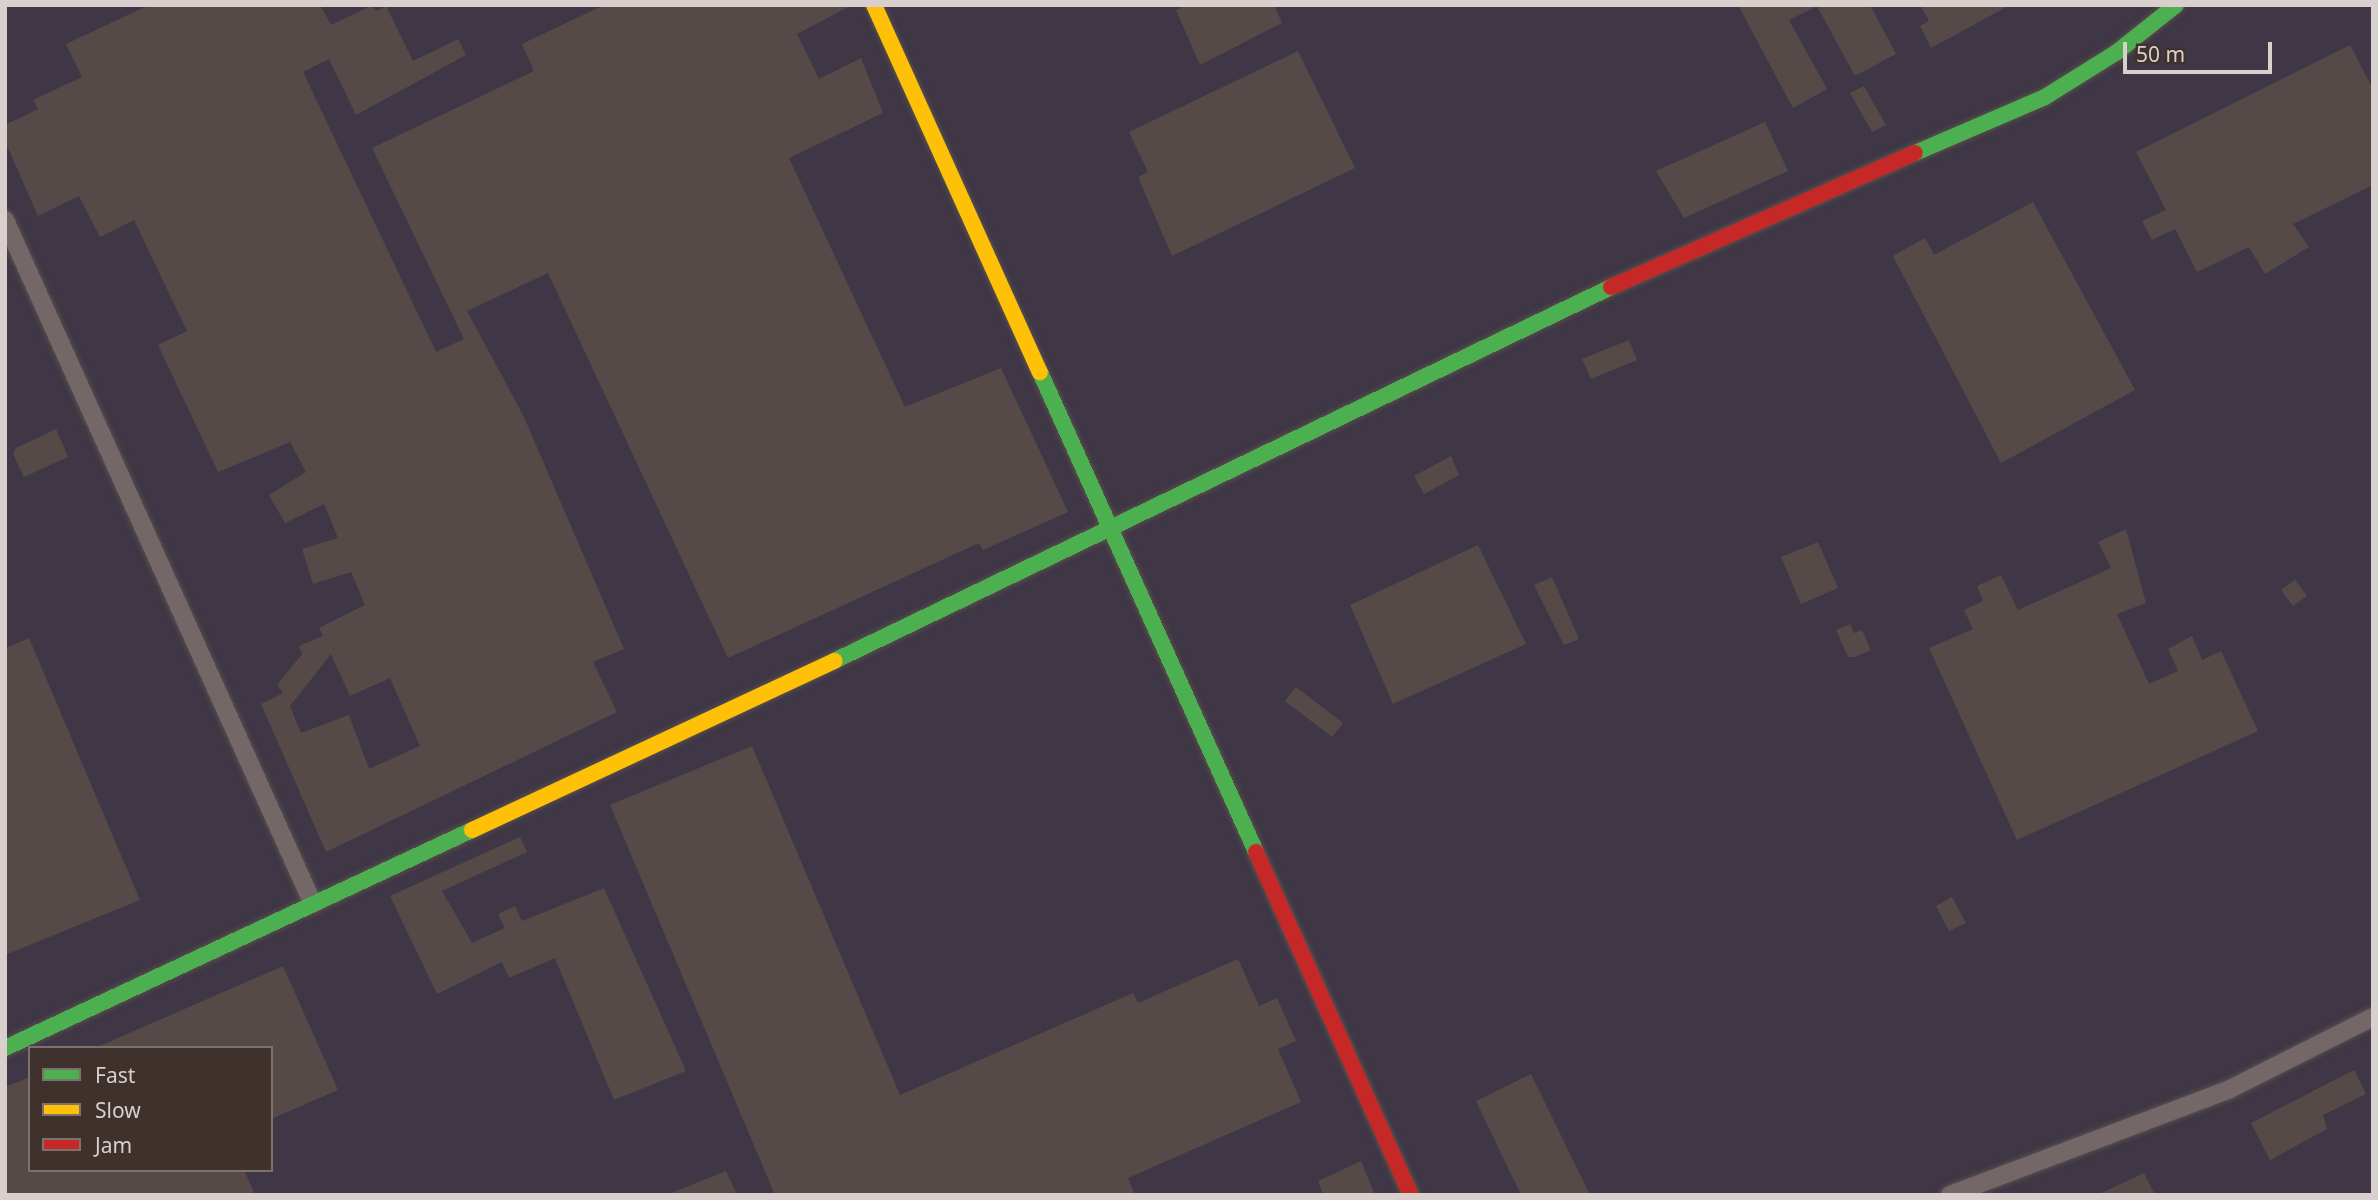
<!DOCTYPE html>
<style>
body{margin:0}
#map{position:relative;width:2378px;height:1200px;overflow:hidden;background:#3b3330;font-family:"Noto Sans",sans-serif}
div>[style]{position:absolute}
.industrial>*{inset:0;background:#403746}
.building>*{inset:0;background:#554a47}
.roads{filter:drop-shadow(0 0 2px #57504d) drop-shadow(0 0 2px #57504d)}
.street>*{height:18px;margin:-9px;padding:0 9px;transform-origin:9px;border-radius:9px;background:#736768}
.fast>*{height:16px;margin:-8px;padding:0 8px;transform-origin:8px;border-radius:8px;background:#4caf50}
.slow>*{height:16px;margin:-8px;padding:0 8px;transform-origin:8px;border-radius:8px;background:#ffc107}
.jam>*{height:16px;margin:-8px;padding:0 8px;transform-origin:8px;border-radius:8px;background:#c62828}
span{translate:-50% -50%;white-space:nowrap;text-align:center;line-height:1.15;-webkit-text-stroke:7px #3f312c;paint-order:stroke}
.frame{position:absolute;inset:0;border:7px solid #d9d0cd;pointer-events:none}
.legend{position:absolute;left:28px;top:1046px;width:245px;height:126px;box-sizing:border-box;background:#3f312c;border:2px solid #7d716c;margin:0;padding:9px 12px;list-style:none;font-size:21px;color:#d9d0cd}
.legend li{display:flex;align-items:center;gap:14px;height:35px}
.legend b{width:35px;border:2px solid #7d716c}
.scale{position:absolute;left:2123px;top:42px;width:149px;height:32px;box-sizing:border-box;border:4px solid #d9d0cd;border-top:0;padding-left:9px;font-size:21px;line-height:24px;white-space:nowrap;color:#d9d0cd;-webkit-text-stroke:5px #3f312c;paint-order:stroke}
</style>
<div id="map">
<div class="industrial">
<i style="clip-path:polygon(evenodd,5px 5px,2373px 5px,2373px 1195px,5px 1195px,5px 5px,30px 1048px,271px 1048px,271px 1170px,30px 1170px,30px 1048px)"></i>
</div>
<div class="building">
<i style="clip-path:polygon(evenodd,149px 5px,320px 5px,331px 25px,371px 6px,377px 11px,386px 6px,413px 61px,458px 39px,466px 55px,356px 115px,329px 59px,303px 72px,436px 352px,464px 339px,372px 148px,534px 71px,522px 44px,604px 5px,852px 5px,797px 34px,819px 79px,861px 58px,883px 113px,789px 158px,905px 407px,1001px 368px,1068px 512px,983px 550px,979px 543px,728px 658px,548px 273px,467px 311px,523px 415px,624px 649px,593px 662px,617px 712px,326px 852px,261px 704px,283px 693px,277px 685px,302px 654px,299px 646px,323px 636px,319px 628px,365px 605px,351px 572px,313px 584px,302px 549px,338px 538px,324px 504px,285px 523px,269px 495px,306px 472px,290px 442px,218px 472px,158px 345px,187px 331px,134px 220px,100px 237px,79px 196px,38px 216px,5px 141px,5px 125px,38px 109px,33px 100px,82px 77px,66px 44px,149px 5px,331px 654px,350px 696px,390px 678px,420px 746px,369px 769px,349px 715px,301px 733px,290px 706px,331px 654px)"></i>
<i style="clip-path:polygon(1187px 5px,1274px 5px,1282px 23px,1200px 65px,1176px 10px)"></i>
<i style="clip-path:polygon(1738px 5px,1870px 5px,1896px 54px,1855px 76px,1817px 6px,1789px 20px,1827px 89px,1793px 108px)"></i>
<i style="clip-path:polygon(1920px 5px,2010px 5px,1931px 48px,1920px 26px,1929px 21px)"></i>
<i style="clip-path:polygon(2350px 45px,2373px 89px,2373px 185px,2293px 224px,2309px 247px,2265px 274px,2249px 247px,2197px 272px,2175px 229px,2152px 240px,2142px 221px,2166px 210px,2136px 152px)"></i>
<i style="clip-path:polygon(1298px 51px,1355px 168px,1172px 256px,1138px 177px,1148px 172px,1129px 132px)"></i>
<i style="clip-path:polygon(1864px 86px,1886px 125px,1872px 132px,1850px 93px)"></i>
<i style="clip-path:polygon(1765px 122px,1788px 171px,1684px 218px,1656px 171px)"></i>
<i style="clip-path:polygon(2033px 202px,2135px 390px,2001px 463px,1893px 256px,1925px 238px,1934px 255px)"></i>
<i style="clip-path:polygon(1629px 340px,1637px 360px,1591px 379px,1582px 359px)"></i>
<i style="clip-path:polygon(56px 429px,68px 457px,24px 477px,13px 454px,16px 448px)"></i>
<i style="clip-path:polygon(1451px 456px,1459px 475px,1424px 494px,1414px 476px)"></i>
<i style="clip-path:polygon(2126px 529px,2146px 603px,2117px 614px,2149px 684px,2178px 671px,2168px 649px,2192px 636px,2202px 660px,2221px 651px,2258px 731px,2017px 840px,1929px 648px,1973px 629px,1964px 610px,1983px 601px,1977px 586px,2001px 575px,2018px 610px,2111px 568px,2098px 542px)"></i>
<i style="clip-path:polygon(1818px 542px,1838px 588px,1801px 604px,1781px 557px)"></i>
<i style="clip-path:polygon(1478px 545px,1526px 644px,1393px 704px,1350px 605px)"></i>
<i style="clip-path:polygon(1552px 577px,1579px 639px,1564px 645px,1534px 585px)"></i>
<i style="clip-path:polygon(2295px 580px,2307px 596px,2293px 606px,2281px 590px)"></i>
<i style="clip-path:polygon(1850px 624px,1854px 633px,1862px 630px,1871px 650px,1855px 657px,1848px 657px,1836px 630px)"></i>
<i style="clip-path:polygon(29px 638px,140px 900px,5px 955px,5px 648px)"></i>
<i style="clip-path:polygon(1296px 687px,1343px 723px,1332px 737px,1285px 701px)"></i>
<i style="clip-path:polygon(752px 746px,900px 1095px,1133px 993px,1138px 1003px,1238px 959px,1259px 1006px,1277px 998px,1296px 1041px,1278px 1049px,1301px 1102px,1128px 1178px,1135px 1195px,775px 1195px,610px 805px)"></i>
<i style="clip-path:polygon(520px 837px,527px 852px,442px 891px,472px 943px,505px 928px,498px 914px,515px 906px,522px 921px,604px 888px,686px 1071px,614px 1100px,555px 958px,509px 978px,502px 962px,437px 994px,390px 896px)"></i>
<i style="clip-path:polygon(1952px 897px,1966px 923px,1949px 931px,1936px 906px)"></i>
<i style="clip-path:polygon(283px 966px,338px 1090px,271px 1119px,271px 1048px,95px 1048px)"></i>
<i style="clip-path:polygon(2354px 1070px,2366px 1094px,2323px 1115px,2327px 1129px,2270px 1160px,2251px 1123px)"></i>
<i style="clip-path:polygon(1531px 1074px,1590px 1195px,1521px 1195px,1476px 1101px)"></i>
<i style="clip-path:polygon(30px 1077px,30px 1170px,244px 1170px,255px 1195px,5px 1195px,5px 1087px)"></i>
<i style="clip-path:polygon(1361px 1161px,1375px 1195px,1323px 1195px,1318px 1181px)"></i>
<i style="clip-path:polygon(726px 1171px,737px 1195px,669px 1195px,669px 1194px)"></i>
<i style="clip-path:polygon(2144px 1173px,2155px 1195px,2097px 1195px)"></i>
</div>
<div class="roads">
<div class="street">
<i style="left:5px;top:220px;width:750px;rotate:65.76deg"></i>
<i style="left:1950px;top:1195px;width:299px;rotate:-20.7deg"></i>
<i style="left:2230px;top:1089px;width:160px;rotate:-26.7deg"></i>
</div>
<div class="fast">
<i style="left:1915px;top:153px;width:142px;rotate:-23.3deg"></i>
<i style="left:2045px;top:97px;width:85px;rotate:-32deg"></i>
<i style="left:2117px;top:52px;width:75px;rotate:-38.5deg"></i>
<i style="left:1040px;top:372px;width:526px;rotate:65.77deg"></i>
<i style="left:834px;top:661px;width:862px;rotate:-25.7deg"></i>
<i style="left:5px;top:1048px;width:515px;rotate:-25.02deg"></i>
</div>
<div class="slow">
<i style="left:874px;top:5px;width:403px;rotate:65.7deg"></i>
<i style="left:472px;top:830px;width:400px;rotate:-25deg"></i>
</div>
<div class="jam">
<i style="left:1611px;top:287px;width:332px;rotate:-23.8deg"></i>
<i style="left:1256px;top:852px;width:376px;rotate:65.7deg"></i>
</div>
</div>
<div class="frame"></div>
<ul class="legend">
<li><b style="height:9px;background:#4caf50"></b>Fast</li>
<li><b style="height:9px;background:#ffc107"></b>Slow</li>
<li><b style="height:9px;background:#c62828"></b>Jam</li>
</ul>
<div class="scale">50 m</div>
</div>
